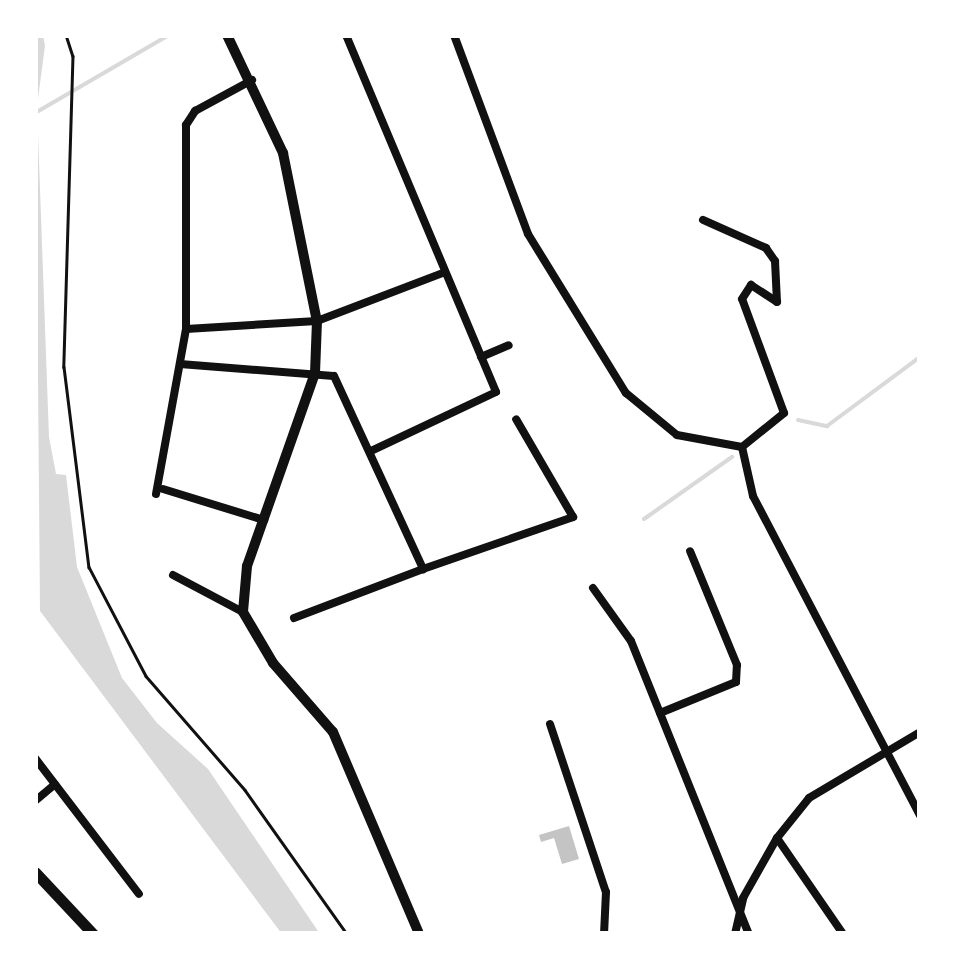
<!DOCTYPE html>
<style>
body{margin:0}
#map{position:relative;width:955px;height:969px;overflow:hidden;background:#fff;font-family:"Varela Round",sans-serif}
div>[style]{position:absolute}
.water>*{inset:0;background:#d9d9d9}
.stream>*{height:4px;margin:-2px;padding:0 2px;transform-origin:2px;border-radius:2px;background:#d9d9d9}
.building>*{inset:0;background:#c4c4c4}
.path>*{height:2.5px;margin:-1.25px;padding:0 1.25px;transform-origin:1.25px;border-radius:1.25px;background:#111}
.minor>*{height:8px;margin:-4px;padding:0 4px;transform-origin:4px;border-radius:4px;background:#111}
.secondary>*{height:10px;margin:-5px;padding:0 5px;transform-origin:5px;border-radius:5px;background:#111}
.primary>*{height:11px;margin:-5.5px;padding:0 5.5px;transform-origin:5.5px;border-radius:5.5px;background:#111}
span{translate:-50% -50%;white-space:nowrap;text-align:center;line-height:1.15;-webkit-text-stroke:10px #fff;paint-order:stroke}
.frame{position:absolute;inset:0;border:38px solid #fff;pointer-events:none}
</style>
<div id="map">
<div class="water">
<i style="clip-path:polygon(35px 35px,43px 35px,45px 46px,37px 106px,49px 437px,56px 474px,66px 475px,77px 567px,122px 678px,157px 723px,208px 769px,320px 934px,282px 934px,40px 611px)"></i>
</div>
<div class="stream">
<i style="left:35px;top:113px;width:155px;rotate:-30.2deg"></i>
<i style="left:798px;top:420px;width:30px;rotate:12deg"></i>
<i style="left:827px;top:426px;width:116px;rotate:-36.6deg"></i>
<i style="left:644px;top:519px;width:108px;rotate:-35.2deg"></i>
</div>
<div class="building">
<i style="clip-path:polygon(569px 826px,579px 859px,562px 864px,554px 838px,541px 842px,539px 835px)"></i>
</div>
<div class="path">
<i style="left:66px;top:35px;width:22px;rotate:72deg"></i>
<i style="left:73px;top:56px;width:311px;rotate:91.7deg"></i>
<i style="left:64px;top:367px;width:202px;rotate:82.9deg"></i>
<i style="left:89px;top:567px;width:123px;rotate:62.4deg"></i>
<i style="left:146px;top:676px;width:151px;rotate:49deg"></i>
<i style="left:245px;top:790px;width:176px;rotate:54.7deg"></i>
</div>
<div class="minor">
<i style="left:346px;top:35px;width:387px;rotate:67.2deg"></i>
<i style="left:496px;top:392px;width:138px;rotate:154.7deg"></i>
<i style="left:454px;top:35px;width:212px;rotate:69.6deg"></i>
<i style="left:528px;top:234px;width:187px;rotate:58.4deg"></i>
<i style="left:626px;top:393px;width:66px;rotate:39.5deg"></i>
<i style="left:677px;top:435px;width:66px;rotate:10.5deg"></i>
<i style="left:742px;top:447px;width:54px;rotate:-39deg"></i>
<i style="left:784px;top:413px;width:121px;rotate:-110.2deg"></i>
<i style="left:742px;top:299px;width:17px;rotate:-57deg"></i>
<i style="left:751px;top:285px;width:31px;rotate:33deg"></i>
<i style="left:777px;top:302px;width:41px;rotate:-92.8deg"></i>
<i style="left:775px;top:261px;width:16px;rotate:-125deg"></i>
<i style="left:766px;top:248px;width:69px;rotate:-156deg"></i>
<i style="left:186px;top:329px;width:131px;rotate:-3.5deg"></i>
<i style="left:317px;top:321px;width:137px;rotate:-20.9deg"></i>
<i style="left:481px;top:357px;width:30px;rotate:-23deg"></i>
<i style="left:180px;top:364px;width:154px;rotate:4.5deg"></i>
<i style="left:334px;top:376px;width:213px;rotate:65.2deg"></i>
<i style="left:423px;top:569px;width:159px;rotate:-19.1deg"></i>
<i style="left:573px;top:517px;width:113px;rotate:-120.2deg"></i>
<i style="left:742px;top:447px;width:50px;rotate:77.3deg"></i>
<i style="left:753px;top:496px;width:361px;rotate:62.4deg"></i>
<i style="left:163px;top:489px;width:106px;rotate:17.1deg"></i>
<i style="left:156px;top:494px;width:168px;rotate:-79.7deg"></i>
<i style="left:186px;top:329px;width:204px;rotate:-90deg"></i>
<i style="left:186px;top:125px;width:17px;rotate:-57deg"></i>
<i style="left:195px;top:111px;width:65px;rotate:-28.5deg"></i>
<i style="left:173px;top:575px;width:79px;rotate:27.9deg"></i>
<i style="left:593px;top:588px;width:65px;rotate:54.4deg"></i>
<i style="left:631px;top:641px;width:316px;rotate:68.1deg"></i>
<i style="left:294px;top:618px;width:138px;rotate:-20.8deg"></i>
<i style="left:660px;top:713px;width:82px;rotate:-22.2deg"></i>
<i style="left:736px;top:682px;width:17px;rotate:-87deg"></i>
<i style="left:737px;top:665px;width:123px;rotate:-112.4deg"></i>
<i style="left:550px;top:724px;width:177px;rotate:71.6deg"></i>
<i style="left:606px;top:892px;width:42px;rotate:92.7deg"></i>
<i style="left:35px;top:758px;width:171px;rotate:52.6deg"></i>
<i style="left:35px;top:801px;width:26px;rotate:-40deg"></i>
<i style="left:777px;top:838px;width:51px;rotate:-51.3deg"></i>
<i style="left:809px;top:798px;width:129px;rotate:-30.7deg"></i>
<i style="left:735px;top:934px;width:37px;rotate:-77deg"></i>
<i style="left:743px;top:898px;width:69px;rotate:-60.5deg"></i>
<i style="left:777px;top:838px;width:116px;rotate:55.5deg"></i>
</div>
<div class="secondary">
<i style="left:227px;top:35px;width:131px;rotate:64.6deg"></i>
<i style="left:283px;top:153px;width:171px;rotate:78.6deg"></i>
<i style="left:317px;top:321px;width:52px;rotate:92.2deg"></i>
<i style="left:315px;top:373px;width:205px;rotate:109.4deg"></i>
<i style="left:247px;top:566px;width:46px;rotate:95deg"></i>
<i style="left:243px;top:612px;width:59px;rotate:59.5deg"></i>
<i style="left:273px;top:663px;width:91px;rotate:49deg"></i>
<i style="left:333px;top:732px;width:220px;rotate:66.9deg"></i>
</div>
<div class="primary">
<i style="left:35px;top:872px;width:85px;rotate:46.9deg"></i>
</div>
<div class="frame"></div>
</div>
